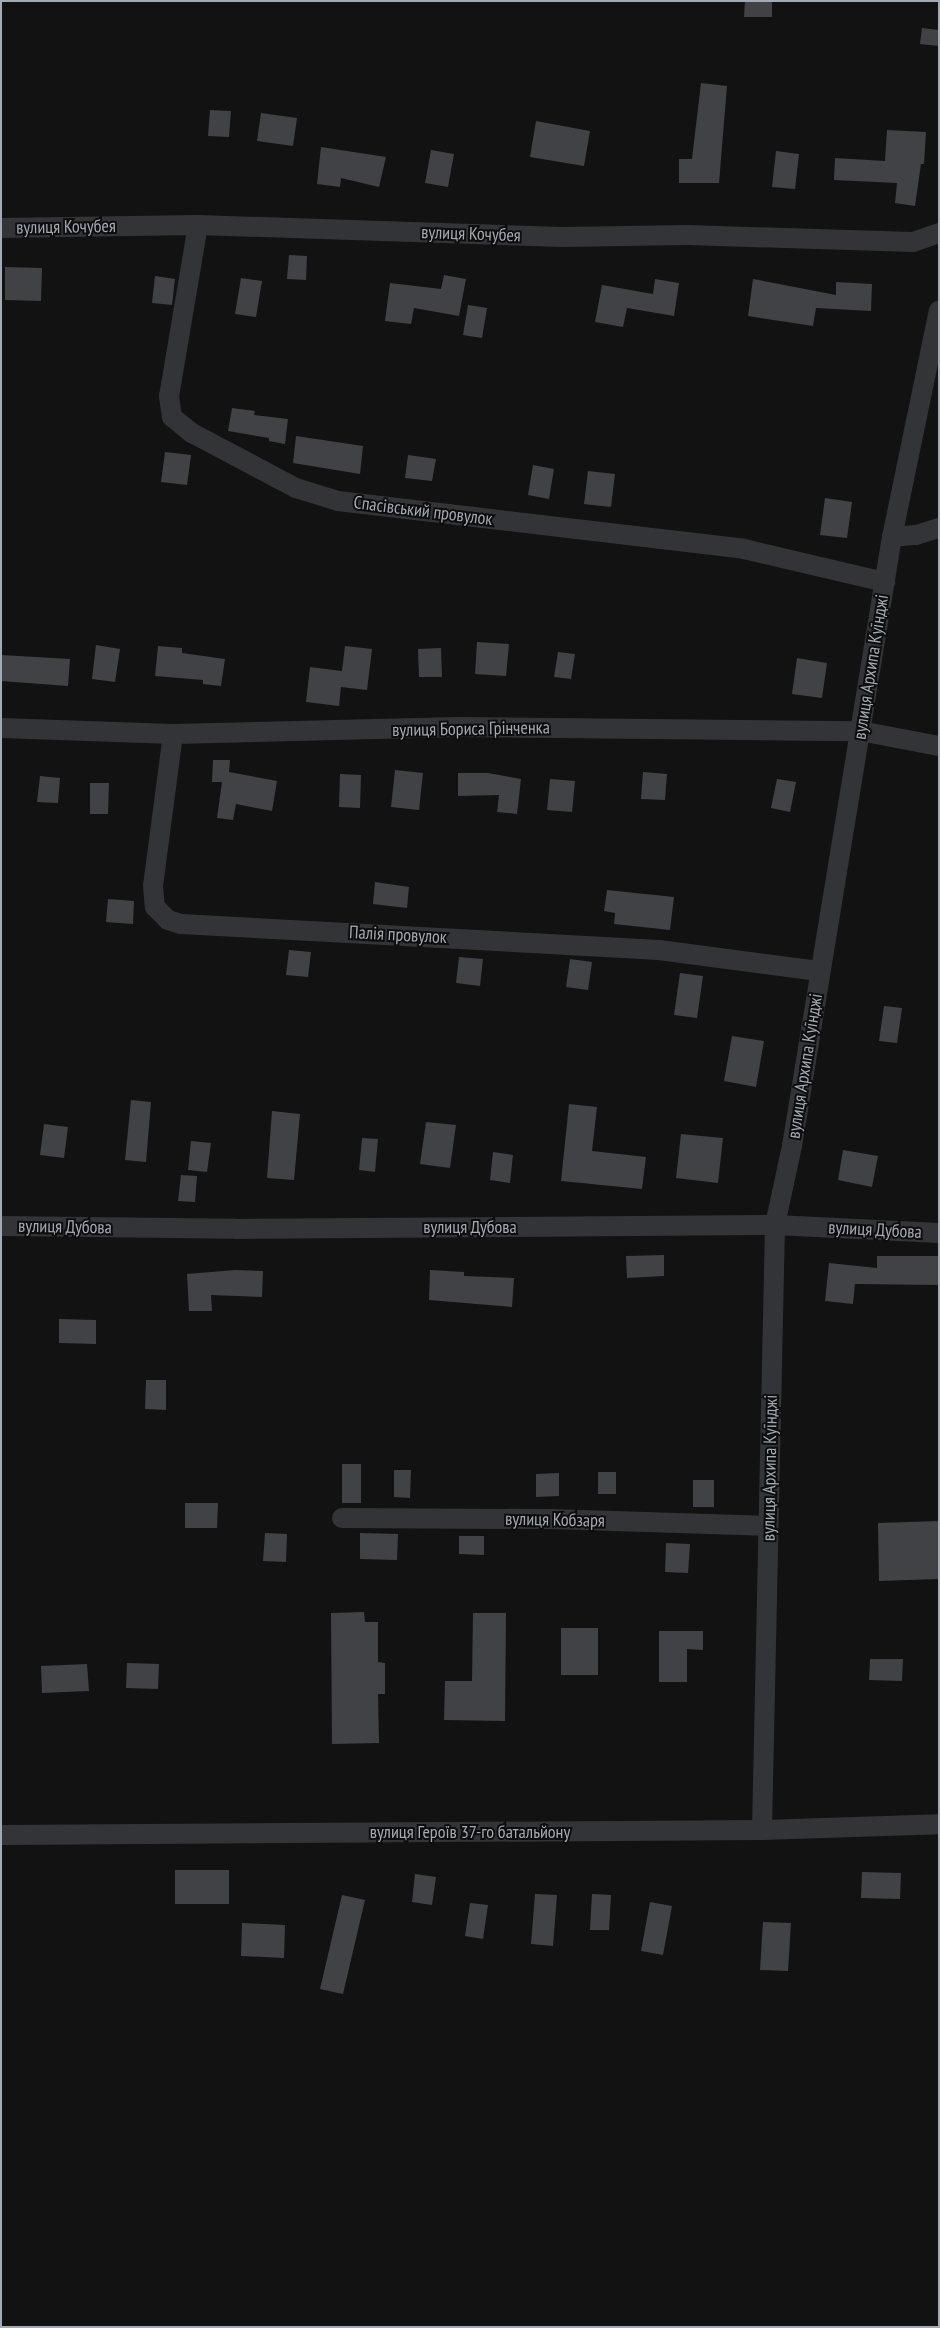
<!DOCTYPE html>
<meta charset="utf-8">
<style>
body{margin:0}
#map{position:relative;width:940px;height:2328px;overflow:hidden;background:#121213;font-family:"PT Sans Narrow",sans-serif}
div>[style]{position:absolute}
.building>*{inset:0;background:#414246}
.minor>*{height:20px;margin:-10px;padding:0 10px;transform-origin:10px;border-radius:10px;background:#333438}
span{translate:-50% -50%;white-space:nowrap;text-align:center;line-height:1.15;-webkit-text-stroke:4px #0d0d0e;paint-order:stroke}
.street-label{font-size:18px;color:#a4aab3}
.frame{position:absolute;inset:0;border:2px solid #a4aab3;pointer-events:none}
</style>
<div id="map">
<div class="building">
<i style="clip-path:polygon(745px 1px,772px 1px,772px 17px,744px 17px)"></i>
<i style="clip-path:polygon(922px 28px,939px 30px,939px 46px,920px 44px)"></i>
<i style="clip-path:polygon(701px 83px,727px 86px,719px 183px,679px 183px,679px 159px,692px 159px)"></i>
<i style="clip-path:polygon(210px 110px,231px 111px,229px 137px,208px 136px)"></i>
<i style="clip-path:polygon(261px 113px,297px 118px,293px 146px,257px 141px)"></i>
<i style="clip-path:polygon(536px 121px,590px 131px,584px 166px,530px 157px)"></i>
<i style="clip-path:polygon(887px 130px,926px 132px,924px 164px,921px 164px,915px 206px,895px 203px,897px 183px,834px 180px,835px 158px,885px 161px)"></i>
<i style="clip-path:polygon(321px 147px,386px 157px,379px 187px,341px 178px,340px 187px,317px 184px)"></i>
<i style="clip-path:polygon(431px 150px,454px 154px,448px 187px,425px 183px)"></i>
<i style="clip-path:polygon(776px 151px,799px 154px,795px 189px,772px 187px)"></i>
<i style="clip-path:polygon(289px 255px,307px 256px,306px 280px,287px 279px)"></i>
<i style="clip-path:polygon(5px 267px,42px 268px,41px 301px,5px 300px)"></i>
<i style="clip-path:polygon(444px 275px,466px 279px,459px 316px,414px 308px,411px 324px,385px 321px,390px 283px,441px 289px)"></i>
<i style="clip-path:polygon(155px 276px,175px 279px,172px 305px,152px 303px)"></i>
<i style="clip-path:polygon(241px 278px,262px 281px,256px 317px,235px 314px)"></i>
<i style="clip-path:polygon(655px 279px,679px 283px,674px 316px,627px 308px,623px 327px,595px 322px,602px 285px,653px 294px)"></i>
<i style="clip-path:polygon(753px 279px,836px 295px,836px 282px,872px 284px,871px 311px,816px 308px,813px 326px,748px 316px)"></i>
<i style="clip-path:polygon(468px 305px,487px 308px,482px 338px,463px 335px)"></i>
<i style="clip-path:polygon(232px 408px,255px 411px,254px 415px,288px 419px,285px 444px,269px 441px,269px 438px,228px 431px)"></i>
<i style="clip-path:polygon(296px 436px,363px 446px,360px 474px,293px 463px)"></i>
<i style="clip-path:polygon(165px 452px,191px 455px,187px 485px,161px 482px)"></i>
<i style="clip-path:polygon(408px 455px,436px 459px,432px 481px,405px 478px)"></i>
<i style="clip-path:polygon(533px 465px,554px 469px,549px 499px,528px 495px)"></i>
<i style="clip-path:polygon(588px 471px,615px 474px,611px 507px,584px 504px)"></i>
<i style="clip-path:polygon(825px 498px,852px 502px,847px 538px,820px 535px)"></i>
<i style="clip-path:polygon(477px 642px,509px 644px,506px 676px,475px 674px)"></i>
<i style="clip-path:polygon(96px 645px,120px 649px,115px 682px,92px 679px)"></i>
<i style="clip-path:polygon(158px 646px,182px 648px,182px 653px,225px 659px,221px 686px,203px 684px,203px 680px,155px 676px)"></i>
<i style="clip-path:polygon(345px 646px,372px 649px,367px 690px,341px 687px,339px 706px,306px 702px,310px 667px,342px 671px)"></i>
<i style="clip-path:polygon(441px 648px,442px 677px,419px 677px,418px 649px)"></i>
<i style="clip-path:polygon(558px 652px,575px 654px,571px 679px,554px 677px)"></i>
<i style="clip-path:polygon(1px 655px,70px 659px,68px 686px,1px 681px)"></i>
<i style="clip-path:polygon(797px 658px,827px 663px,822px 698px,792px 694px)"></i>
<i style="clip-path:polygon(213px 760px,230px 760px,229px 772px,277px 781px,272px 811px,236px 804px,233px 820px,217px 818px,222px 782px,212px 782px)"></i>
<i style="clip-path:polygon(395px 770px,423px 773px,419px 810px,391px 807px)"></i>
<i style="clip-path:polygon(643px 772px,667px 774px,665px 800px,641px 799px)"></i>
<i style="clip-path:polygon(458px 773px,488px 773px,521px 779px,517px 814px,497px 812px,499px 795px,458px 796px)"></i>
<i style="clip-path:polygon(340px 774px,361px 775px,360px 808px,339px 807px)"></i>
<i style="clip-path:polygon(40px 776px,60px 778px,58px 803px,37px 802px)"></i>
<i style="clip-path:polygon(550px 779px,575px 781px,572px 812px,547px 810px)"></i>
<i style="clip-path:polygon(777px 779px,796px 782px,790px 812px,771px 808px)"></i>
<i style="clip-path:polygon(90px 783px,109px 783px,108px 814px,90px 814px)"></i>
<i style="clip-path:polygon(375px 882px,409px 887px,407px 908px,373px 904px)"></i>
<i style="clip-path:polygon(607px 890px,674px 897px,670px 930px,614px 924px,615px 913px,604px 911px)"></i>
<i style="clip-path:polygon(108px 899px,134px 901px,133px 924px,106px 922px)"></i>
<i style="clip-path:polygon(289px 950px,311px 952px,308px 977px,286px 975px)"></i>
<i style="clip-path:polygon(459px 957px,483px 959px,480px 986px,456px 983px)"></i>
<i style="clip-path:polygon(570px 959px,592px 962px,588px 990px,566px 987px)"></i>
<i style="clip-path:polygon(680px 973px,703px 976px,697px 1018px,674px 1015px)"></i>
<i style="clip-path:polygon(884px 1006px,902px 1008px,897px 1043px,879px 1041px)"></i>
<i style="clip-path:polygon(732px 1036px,764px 1041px,756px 1087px,724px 1081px)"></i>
<i style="clip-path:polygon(131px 1100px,151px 1102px,146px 1162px,125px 1160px)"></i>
<i style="clip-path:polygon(569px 1104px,597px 1107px,592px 1151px,646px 1157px,642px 1189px,561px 1181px)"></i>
<i style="clip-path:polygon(272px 1111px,300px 1114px,294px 1180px,267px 1178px)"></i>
<i style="clip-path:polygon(426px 1122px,456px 1125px,450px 1168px,420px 1164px)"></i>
<i style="clip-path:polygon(44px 1124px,68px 1127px,64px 1158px,40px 1155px)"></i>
<i style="clip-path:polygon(681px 1134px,723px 1138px,718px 1183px,676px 1178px)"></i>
<i style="clip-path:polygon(362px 1138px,378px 1139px,375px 1172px,359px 1170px)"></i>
<i style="clip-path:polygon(191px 1141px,211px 1143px,207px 1172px,188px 1170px)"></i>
<i style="clip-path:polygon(843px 1150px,878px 1156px,872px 1187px,838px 1180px)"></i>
<i style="clip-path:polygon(493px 1152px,513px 1155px,510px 1183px,490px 1180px)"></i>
<i style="clip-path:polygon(181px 1175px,197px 1176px,195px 1202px,178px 1201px)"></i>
<i style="clip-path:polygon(664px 1255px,664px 1276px,627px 1278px,626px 1256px)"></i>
<i style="clip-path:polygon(877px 1256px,939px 1256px,939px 1285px,855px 1284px,853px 1304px,825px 1301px,829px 1263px,877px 1268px)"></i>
<i style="clip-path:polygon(235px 1270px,263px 1271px,262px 1297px,211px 1295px,212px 1311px,189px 1311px,187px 1274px)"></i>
<i style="clip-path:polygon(430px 1270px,464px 1272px,464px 1276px,514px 1278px,512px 1307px,429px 1300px)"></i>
<i style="clip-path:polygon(59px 1319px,96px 1320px,96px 1344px,59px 1343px)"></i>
<i style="clip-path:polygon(146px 1380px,166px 1380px,166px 1410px,145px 1409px)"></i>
<i style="clip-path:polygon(342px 1464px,361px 1464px,361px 1503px,342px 1503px)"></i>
<i style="clip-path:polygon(394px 1470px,411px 1470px,410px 1498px,394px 1497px)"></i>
<i style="clip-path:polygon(598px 1472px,616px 1472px,616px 1494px,598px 1494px)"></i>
<i style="clip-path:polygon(559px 1473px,559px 1496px,536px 1497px,536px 1474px)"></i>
<i style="clip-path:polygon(693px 1480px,714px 1480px,714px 1507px,693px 1507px)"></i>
<i style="clip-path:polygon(185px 1503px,218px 1503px,217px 1528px,185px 1528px)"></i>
<i style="clip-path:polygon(939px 1521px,939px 1579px,879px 1581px,878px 1523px)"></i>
<i style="clip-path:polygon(265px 1533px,287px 1534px,286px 1562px,263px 1561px)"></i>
<i style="clip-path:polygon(360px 1533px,398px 1534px,397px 1560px,360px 1559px)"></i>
<i style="clip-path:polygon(459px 1536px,484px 1536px,484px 1555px,459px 1554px)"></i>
<i style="clip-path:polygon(666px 1543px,690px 1544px,688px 1573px,665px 1572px)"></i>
<i style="clip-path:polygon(364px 1612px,365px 1622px,378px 1622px,378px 1662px,385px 1663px,385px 1694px,378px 1694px,379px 1743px,332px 1744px,331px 1613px)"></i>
<i style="clip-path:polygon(473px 1613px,506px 1613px,505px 1721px,444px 1720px,445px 1681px,472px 1681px)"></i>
<i style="clip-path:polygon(561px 1628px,598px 1628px,598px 1675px,561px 1675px)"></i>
<i style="clip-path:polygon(659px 1631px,703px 1631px,703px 1650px,687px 1649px,687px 1682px,659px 1682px)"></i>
<i style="clip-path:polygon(870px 1659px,903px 1659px,902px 1681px,869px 1680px)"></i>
<i style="clip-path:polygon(127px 1663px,159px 1664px,158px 1689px,126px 1688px)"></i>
<i style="clip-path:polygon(87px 1664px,89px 1691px,42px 1693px,41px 1666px)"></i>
<i style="clip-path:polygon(175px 1870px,229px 1870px,229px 1904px,175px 1904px)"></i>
<i style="clip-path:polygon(862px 1872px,901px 1873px,900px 1899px,861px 1898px)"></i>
<i style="clip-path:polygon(415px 1874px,436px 1877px,432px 1905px,412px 1902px)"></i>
<i style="clip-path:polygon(535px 1894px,557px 1895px,553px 1946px,531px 1944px)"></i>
<i style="clip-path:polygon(592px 1894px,611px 1895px,609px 1930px,590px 1930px)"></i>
<i style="clip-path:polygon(342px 1895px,365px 1900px,343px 1994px,320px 1989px)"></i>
<i style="clip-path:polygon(650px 1902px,672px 1906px,663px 1955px,641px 1951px)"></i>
<i style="clip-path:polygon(470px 1903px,488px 1905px,483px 1939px,465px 1936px)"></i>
<i style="clip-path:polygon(763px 1922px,791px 1923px,788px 1971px,760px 1970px)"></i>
<i style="clip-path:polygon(242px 1923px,285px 1925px,284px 1958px,241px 1956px)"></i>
</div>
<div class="minor">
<i style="left:198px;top:225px;width:173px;rotate:99.6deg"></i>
<i style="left:169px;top:396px;width:21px;rotate:82deg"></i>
<i style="left:172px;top:417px;width:26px;rotate:39deg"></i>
<i style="left:192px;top:433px;width:118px;rotate:27.9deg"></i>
<i style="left:296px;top:488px;width:44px;rotate:17.2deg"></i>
<i style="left:338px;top:501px;width:409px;rotate:6.7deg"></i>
<i style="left:744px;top:549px;width:145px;rotate:13.2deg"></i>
<i style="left:1px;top:228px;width:197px;rotate:-0.9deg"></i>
<i style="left:198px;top:225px;width:365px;rotate:1.9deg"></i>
<i style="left:563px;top:237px;width:125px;rotate:-0.9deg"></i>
<i style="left:688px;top:235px;width:225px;rotate:1.8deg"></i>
<i style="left:913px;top:242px;width:28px;rotate:-19deg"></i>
<i style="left:892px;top:537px;width:24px;rotate:-5deg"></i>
<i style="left:916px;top:535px;width:24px;rotate:-17deg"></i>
<i style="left:1px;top:728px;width:172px;rotate:2deg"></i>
<i style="left:173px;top:734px;width:285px;rotate:-1.4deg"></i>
<i style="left:458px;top:727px;width:402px;rotate:0.6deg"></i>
<i style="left:860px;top:731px;width:80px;rotate:10.8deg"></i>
<i style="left:173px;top:734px;width:153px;rotate:97.5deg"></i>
<i style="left:153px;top:886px;width:21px;rotate:85deg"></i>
<i style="left:155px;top:907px;width:18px;rotate:45deg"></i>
<i style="left:168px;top:920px;width:14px;rotate:17deg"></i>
<i style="left:181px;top:924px;width:479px;rotate:3.1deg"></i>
<i style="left:659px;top:950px;width:161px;rotate:7.5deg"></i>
<i style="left:1px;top:1226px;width:235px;rotate:0.7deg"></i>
<i style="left:236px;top:1229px;width:539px;rotate:-0.43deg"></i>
<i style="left:775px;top:1225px;width:164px;rotate:2.8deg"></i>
<i style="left:342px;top:1518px;width:209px;rotate:0.3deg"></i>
<i style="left:551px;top:1519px;width:217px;rotate:1.8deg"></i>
<i style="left:762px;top:1830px;width:605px;rotate:-88.77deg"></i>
<i style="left:775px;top:1225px;width:81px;rotate:-77.9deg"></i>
<i style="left:792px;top:1146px;width:617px;rotate:-80.68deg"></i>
<i style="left:892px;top:537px;width:231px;rotate:-78.3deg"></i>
<i style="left:1px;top:1835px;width:761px;rotate:-0.38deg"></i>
<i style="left:762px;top:1830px;width:177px;rotate:-1.9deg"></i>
</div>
<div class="street-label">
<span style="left:66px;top:227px;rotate:-1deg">вулиця Кочубея</span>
<span style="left:471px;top:234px;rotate:2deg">вулиця Кочубея</span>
<span style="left:423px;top:511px;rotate:7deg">Спасівський провулок</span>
<span style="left:871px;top:667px;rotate:-81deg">вулиця Архипа Куїнджі</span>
<span style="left:471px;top:729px;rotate:-1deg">вулиця Бориса Грінченка</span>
<span style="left:398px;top:935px;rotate:3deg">Палія провулок</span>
<span style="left:805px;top:1066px;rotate:-81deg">вулиця Архипа Куїнджі</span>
<span style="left:65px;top:1227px;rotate:1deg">вулиця Дубова</span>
<span style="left:470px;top:1227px">вулиця Дубова</span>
<span style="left:875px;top:1230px;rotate:3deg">вулиця Дубова</span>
<span style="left:770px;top:1468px;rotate:-89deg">вулиця Архипа Куїнджі</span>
<span style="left:555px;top:1520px;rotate:1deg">вулиця Кобзаря</span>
<span style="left:470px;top:1832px">вулиця Героїв 37-го батальйону</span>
</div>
<div class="frame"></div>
</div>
